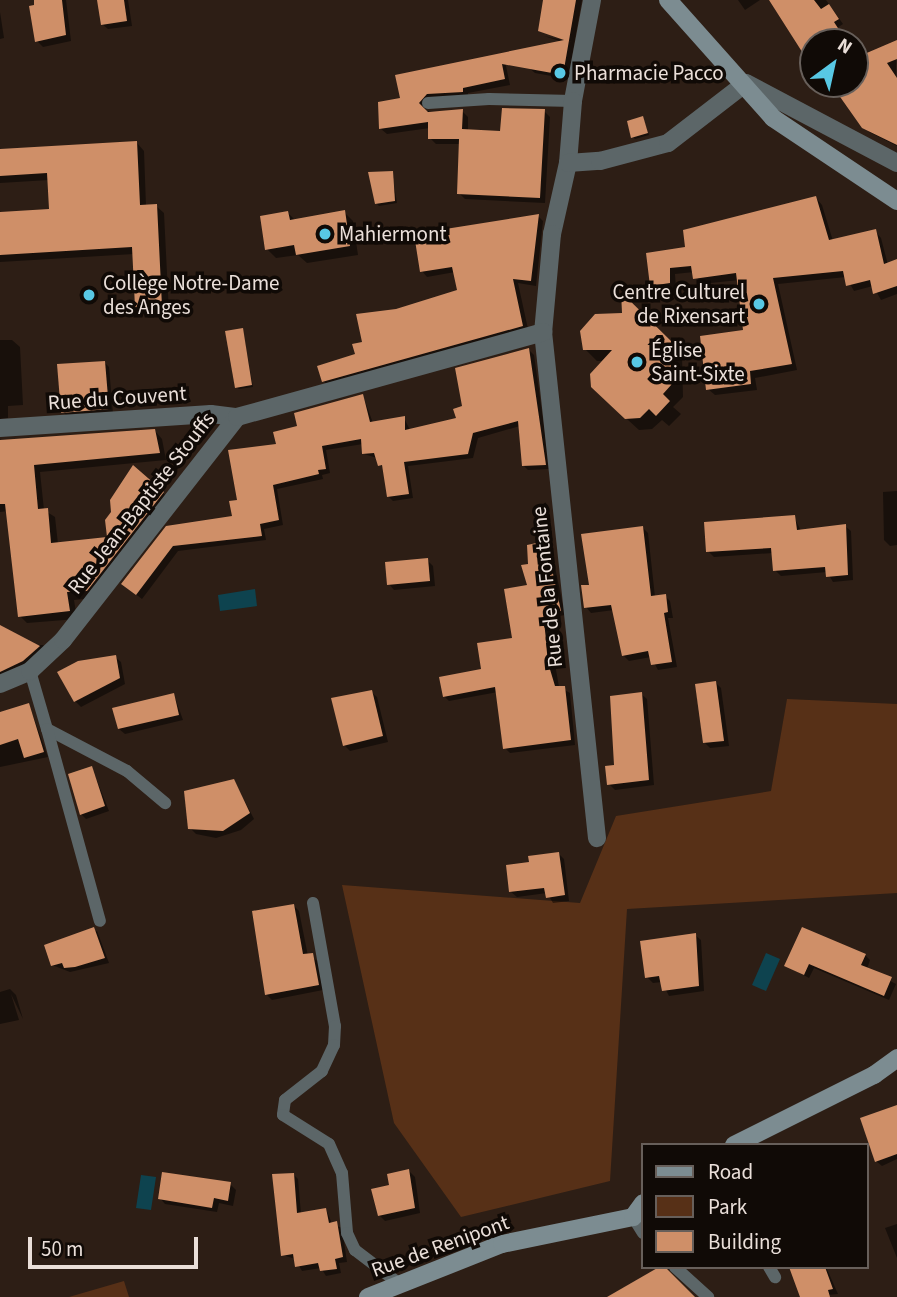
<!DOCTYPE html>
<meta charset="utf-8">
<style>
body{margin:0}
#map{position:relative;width:897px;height:1297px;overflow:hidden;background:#2d1e15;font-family:"Source Sans 3",sans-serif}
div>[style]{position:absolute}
.green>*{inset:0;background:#573017}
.water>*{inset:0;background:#0e434f}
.shadow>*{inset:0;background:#0007}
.building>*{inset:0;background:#cf8f68}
.lane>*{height:12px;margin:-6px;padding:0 6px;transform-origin:6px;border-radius:6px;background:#5c6668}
.street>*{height:18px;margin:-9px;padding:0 9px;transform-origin:9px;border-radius:9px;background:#5c6668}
.secondary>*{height:18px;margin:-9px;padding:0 9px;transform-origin:9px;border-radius:9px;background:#7c8c91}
.dots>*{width:19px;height:19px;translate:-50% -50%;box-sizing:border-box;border:4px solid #100a06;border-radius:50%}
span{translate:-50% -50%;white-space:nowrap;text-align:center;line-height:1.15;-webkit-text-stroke:7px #100a06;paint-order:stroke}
.poi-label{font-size:21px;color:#eadfd9}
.left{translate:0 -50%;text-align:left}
.right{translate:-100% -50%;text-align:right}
.street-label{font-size:21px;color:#eadfd9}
.legend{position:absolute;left:641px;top:1143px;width:228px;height:126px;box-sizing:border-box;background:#100a06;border:2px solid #675f5a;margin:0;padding:9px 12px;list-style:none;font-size:21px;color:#eadfd9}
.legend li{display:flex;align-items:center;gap:14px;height:35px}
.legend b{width:35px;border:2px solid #675f5a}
.north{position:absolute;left:799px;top:28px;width:70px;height:70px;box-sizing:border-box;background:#100a06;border:2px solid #675f5a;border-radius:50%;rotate:33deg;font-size:19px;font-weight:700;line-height:28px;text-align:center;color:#eadfd9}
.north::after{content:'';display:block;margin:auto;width:24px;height:32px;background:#58c8e4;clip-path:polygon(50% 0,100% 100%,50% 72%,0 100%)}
.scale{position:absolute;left:28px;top:1237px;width:170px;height:32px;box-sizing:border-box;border:4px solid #eadfd9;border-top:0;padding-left:9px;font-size:21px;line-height:24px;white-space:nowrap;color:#eadfd9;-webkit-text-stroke:5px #100a06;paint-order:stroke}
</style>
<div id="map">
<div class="green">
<i style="clip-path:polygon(787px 699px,897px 704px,897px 893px,627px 909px,610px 1181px,461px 1217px,394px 1123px,342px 885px,580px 903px,616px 816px,771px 791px)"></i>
<i style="clip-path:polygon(124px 1281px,129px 1297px,69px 1297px)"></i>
</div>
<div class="water">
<i style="clip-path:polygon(255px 589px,257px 606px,220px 611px,218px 595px)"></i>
<i style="clip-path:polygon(766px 953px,780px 959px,766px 991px,752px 985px)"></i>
<i style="clip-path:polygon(141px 1175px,156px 1177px,151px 1210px,136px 1208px)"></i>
</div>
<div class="shadow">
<i style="clip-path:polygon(36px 0,66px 0,71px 41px,43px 47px,37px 41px)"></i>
<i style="clip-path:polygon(99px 0,128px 0,132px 26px,108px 29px,102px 24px)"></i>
<i style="clip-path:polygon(545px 0,582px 0,568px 79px,535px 73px,529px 68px,563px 42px,544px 36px,572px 42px,540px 31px)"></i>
<i style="clip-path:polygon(738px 0,760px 0,745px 10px)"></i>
<i style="clip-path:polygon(771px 0,826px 0,843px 24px,837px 28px,847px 42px,813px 42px,813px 66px)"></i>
<i style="clip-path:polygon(0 12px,4px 38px,0 39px)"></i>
<i style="clip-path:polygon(897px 43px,896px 66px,897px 146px,869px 132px,835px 84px,855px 84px,855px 55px,858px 59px)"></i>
<i style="clip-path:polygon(505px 61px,510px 85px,468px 93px,468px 97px,433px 100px,424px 111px,462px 111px,468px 117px,468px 131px,501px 133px,544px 111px,550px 117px,545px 203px,465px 199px,459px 193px,460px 144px,436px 144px,430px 138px,430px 128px,387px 134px,381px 129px,402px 99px)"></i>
<i style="clip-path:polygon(643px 118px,649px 135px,635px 139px,633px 137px)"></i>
<i style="clip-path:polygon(137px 143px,144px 151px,146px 206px,156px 206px,164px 213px,169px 313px,145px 314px,137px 307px,134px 254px,0 262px,0 214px,51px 211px,49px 180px,0 183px,0 151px)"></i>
<i style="clip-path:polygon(392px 173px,397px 203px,379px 206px,376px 203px)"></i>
<i style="clip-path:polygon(816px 198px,822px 205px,833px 241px,875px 231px,881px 238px,888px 265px,897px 263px,897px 294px,881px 300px,873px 286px,854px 291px,846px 277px,778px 284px,797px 370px,755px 378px,757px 390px,715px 395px,708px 389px,745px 332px,739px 280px,701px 284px,694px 272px,675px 274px,676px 289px,658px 291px,652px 285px,687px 248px)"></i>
<i style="clip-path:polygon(344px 212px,353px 221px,358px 255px,307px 263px,298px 255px,276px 258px,267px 249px,288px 213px,296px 221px)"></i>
<i style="clip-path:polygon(538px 216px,543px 221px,536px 286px,518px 283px,528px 329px,329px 386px,323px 381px,357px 355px,397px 310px,459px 291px,455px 272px,427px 277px,422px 271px)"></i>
<i style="clip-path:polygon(623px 296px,682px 355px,683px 397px,673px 407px,681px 414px,669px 426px,662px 420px,652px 429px,639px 430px,605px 399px,604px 361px,597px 361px,585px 349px,624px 314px)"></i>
<i style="clip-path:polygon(243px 330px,253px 387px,239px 389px,236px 387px)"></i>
<i style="clip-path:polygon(0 340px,12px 340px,20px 347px,23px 405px,8px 406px,8px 418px,0 419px)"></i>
<i style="clip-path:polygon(529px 350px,534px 355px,550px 469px,528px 470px,523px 465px,520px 426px,478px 438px,473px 458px,408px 466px,413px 498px,393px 501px,388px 496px,384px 470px,377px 458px,364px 454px,363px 444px,326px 450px,330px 473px,322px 475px,323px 479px,277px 489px,283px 525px,264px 529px,266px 540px,178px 551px,142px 599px,129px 589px,167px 528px,234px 517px,239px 501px,279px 446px,300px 427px,363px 396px,373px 423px,404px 418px,410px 430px,458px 419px,464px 407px)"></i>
<i style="clip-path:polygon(104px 362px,109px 367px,113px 414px,68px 417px,63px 412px)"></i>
<i style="clip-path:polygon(155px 431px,162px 439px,166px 460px,40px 472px,44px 510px,55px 517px,58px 544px,109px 539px,163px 493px,171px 500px,95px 598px,74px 600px,77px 619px,27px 623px,20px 616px,8px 511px,0 512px,0 453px)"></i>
<i style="clip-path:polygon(897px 491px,897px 545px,890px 546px,884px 540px,883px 492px)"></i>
<i style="clip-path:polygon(794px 517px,801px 531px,845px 526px,851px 531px,853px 580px,833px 582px,827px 572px,781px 576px,775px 570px,773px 553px,714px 557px,708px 551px)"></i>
<i style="clip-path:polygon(642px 527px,648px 533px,655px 597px,665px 596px,670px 601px,673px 618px,668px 618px,677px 667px,658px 670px,651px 657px,629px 661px,623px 655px,614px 610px,591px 613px,586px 607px,591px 586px)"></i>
<i style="clip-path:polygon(545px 543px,551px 548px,565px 615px,547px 618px,559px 687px,570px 693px,575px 745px,510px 753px,505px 748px,498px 692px,449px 701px,444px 696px,483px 671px,514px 640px,530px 586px,530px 565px)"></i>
<i style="clip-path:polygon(427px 560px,433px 566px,435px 586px,394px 590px,389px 584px)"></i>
<i style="clip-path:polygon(43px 645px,46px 648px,29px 664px,0 680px,0 647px)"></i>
<i style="clip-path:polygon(115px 657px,121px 662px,125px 684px,81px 707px,75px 701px)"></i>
<i style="clip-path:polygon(716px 683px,721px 688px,729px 746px,710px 748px,704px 742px)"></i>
<i style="clip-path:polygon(371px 692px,377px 697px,388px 742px,350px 751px,344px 745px)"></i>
<i style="clip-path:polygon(641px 694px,647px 699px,654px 785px,615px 790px,609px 784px)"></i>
<i style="clip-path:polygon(174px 695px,183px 720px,125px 734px,119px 729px)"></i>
<i style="clip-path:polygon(29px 705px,48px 757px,0 767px,0 714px)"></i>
<i style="clip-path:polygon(92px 768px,109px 811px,86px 819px,81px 814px)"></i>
<i style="clip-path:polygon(234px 780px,254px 819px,241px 830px,216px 838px,196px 834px,190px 828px)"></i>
<i style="clip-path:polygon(559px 854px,564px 859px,569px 901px,553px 903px,547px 893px,517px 897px,511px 892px,531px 864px)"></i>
<i style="clip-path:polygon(294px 906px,299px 911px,308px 956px,318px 961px,323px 990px,272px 1000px,267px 995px)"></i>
<i style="clip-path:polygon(97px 931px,109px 963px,70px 972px,52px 965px,46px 946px)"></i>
<i style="clip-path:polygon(695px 935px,701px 940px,704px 991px,669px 996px,662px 982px,653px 983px,647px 977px)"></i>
<i style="clip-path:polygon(865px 955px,870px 960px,867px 969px,896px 984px,889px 1000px,814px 968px,809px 978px,787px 966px)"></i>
<i style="clip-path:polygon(10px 989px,16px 995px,23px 1019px,11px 994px,19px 1020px,0 1024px,0 992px)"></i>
<i style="clip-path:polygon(897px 1111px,897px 1159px,882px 1166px,876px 1161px)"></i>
<i style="clip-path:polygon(409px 1171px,415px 1177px,420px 1213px,385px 1221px,379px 1215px,391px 1187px)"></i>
<i style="clip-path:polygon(293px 1174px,298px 1179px,301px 1214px,326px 1209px,332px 1224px,342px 1228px,347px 1262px,339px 1263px,341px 1273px,326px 1276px,321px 1268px,302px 1271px,295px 1259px,283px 1255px)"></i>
<i style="clip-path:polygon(230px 1184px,236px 1190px,233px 1206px,219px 1203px,217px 1212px,165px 1204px,160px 1198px)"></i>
<i style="clip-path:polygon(897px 1224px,897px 1258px,885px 1228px)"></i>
<i style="clip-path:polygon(793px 1267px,826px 1267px,838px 1294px,805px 1297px)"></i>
</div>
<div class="building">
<i style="clip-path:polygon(34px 0,62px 0,66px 35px,35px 42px,29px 6px,34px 5px)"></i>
<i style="clip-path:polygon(97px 0,124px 0,127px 21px,101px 25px)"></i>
<i style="clip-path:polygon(543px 0,576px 0,563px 75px,502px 64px,505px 79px,463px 88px,463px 92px,427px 94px,419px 103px,428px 112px,463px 109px,462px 129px,500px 131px,502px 108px,545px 109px,540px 198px,457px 194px,459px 139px,428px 139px,428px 122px,379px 129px,378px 102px,400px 98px,395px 75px,564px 40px,538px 31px)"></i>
<i style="clip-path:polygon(769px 0,814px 0,821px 9px,829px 4px,839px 19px,834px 22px,847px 42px,813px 42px,813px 69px)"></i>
<i style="clip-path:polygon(897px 40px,897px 59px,887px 63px,897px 78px,897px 145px,862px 128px,831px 84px,855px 84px,855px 58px)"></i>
<i style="clip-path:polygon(643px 116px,648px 133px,631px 138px,627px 121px)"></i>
<i style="clip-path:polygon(137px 141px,140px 205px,157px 204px,162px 306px,135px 307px,132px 247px,0 255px,0 212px,49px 209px,47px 173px,0 176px,0 149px)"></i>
<i style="clip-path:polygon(393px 171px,395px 201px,375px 204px,368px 172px)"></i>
<i style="clip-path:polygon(816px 196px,829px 240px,876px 229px,884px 264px,897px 259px,897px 286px,873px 294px,870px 280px,846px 286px,843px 271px,773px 278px,792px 364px,750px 371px,751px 384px,706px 390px,700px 336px,743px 330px,736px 273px,693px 279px,691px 266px,670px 268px,670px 283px,650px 286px,646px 253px,685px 247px,683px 230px)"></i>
<i style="clip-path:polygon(345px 210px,350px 246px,296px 255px,294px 245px,265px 250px,260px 216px,288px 211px,290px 220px)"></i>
<i style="clip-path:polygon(539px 214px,531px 281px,513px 279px,523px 326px,322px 382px,317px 366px,355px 354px,352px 344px,362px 342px,356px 314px,396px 309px,457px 290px,452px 267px,420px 272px,414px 234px)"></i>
<i style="clip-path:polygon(621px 292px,671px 341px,672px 384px,663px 394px,670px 401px,656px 416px,649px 409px,640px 418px,625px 419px,591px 387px,590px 374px,612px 350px,583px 350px,580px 331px,595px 314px,622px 313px)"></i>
<i style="clip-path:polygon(243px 328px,252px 385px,235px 388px,225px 331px)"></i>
<i style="clip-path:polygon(529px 348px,546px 465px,522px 466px,518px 421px,473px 433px,468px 454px,404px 462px,409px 494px,387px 497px,382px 465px,378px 466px,374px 453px,362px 454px,361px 439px,322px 446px,326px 469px,318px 470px,319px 474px,273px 485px,279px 520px,260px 524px,262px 536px,173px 546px,136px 595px,121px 584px,166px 526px,232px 516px,229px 501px,237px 500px,228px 450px,276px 444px,273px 432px,297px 426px,294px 413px,363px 394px,370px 422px,405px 416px,405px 430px,456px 418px,453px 409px,462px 406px,455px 368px)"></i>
<i style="clip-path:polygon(105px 361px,109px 409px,61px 413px,57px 364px)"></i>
<i style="clip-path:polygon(155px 429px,160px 453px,34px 465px,38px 509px,48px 508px,51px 543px,107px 537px,105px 520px,111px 512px,110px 500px,133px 465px,164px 492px,87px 591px,67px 592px,70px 611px,18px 617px,5px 504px,0 504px,0 440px)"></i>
<i style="clip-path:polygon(795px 515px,797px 530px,846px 524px,848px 575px,826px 577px,825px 567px,773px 571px,771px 548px,706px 552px,704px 522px)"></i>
<i style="clip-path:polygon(643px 526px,651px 596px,666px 594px,668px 612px,664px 613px,672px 662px,651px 665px,648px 651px,622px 656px,611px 605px,584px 608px,581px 585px,589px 585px,581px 534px)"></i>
<i style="clip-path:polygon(546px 541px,561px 611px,543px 613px,549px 666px,555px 686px,565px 686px,571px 740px,503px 749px,495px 687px,443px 697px,439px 677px,481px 669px,477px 643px,512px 638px,504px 589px,527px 585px,521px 565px,528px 564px,527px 545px)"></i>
<i style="clip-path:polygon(428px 558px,430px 581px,387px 585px,385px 562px)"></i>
<i style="clip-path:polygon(0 625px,40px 646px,23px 661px,0 672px)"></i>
<i style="clip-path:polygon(116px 655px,120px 678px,74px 702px,57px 672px,78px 661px)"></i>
<i style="clip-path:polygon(716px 681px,724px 741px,703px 743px,695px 684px)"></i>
<i style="clip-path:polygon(372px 690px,383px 736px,343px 746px,331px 698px)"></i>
<i style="clip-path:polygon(642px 692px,649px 780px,607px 785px,605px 766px,614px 765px,610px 696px)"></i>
<i style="clip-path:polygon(174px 693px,179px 715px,118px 729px,112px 708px)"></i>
<i style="clip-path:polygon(29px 703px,44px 752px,24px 758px,18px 739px,0 745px,0 712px)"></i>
<i style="clip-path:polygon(92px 766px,105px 806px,80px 815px,68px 774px)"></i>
<i style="clip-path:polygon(234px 779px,250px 813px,223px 831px,188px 829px,184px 791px)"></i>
<i style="clip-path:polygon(559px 852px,565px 895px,546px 898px,544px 888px,509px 892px,506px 865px,529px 862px,528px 856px)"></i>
<i style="clip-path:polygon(294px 904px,303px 954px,313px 953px,319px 985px,265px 995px,252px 911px)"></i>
<i style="clip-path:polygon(94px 927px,105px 958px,75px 967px,64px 968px,62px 963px,51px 966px,44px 945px)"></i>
<i style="clip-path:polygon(802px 927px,866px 954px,861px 965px,892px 977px,884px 996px,809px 964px,804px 975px,784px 966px)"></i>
<i style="clip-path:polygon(696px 933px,699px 986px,662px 991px,659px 976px,645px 978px,640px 941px)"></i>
<i style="clip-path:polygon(897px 1105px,897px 1154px,875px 1162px,860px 1118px)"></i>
<i style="clip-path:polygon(409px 1169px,415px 1208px,378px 1216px,371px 1189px,389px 1185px,387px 1174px)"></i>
<i style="clip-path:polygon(162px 1172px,231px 1182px,228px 1201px,214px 1198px,212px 1208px,158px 1199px)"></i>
<i style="clip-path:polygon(294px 1173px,297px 1213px,326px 1208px,329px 1223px,337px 1221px,343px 1257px,335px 1259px,337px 1269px,320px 1271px,318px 1263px,295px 1267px,293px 1254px,281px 1256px,272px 1174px)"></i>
<i style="clip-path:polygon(659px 1267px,665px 1267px,695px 1297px,607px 1297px)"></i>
<i style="clip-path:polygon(789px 1267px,825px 1267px,833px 1289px,828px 1290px,830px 1297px,800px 1297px)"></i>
</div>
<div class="lane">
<i style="left:428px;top:103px;width:61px;rotate:-3.8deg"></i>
<i style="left:489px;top:99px;width:84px;rotate:1.4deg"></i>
<i style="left:30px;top:671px;width:60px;rotate:73.7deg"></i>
<i style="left:47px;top:729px;width:90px;rotate:27.7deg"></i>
<i style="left:127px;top:771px;width:50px;rotate:40.1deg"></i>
<i style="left:47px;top:729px;width:199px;rotate:74.6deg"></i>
<i style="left:313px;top:903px;width:125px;rotate:79.9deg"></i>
<i style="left:335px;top:1026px;width:19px;rotate:93deg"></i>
<i style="left:334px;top:1045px;width:29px;rotate:115deg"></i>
<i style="left:322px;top:1071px;width:47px;rotate:141.9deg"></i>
<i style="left:285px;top:1100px;width:15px;rotate:98deg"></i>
<i style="left:283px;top:1115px;width:54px;rotate:32.2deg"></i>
<i style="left:329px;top:1144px;width:32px;rotate:66deg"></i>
<i style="left:342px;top:1173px;width:60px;rotate:85.2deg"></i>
<i style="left:347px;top:1233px;width:19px;rotate:65deg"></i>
<i style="left:355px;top:1250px;width:58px;rotate:37.3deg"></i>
<i style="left:633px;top:1217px;width:19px;rotate:58deg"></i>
<i style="left:675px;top:1267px;width:45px;rotate:42.3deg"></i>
<i style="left:769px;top:1267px;width:12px;rotate:59deg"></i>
</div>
<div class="street">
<i style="left:592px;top:0;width:103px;rotate:100.7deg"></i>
<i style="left:573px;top:101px;width:62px;rotate:94.6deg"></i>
<i style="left:568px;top:163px;width:73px;rotate:102.7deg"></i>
<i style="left:552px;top:234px;width:98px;rotate:95.2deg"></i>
<i style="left:543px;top:332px;width:509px;rotate:83.91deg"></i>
<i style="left:568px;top:163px;width:32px;rotate:-4deg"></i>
<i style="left:600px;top:161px;width:70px;rotate:-14.8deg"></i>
<i style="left:668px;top:143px;width:98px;rotate:-37.6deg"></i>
<i style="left:746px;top:83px;width:171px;rotate:27.9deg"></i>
<i style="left:0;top:428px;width:211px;rotate:-3.8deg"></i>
<i style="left:211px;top:414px;width:26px;rotate:7deg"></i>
<i style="left:0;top:684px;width:33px;rotate:-23deg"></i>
<i style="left:30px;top:671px;width:45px;rotate:-43.2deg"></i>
<i style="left:63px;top:640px;width:283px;rotate:-52deg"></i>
<i style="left:237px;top:417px;width:318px;rotate:-15.5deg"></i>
</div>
<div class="secondary">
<i style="left:668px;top:0;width:158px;rotate:48.3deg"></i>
<i style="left:773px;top:118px;width:149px;rotate:33.8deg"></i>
<i style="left:734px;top:1145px;width:157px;rotate:-26.6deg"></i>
<i style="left:874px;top:1075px;width:29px;rotate:-36deg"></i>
<i style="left:368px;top:1297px;width:144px;rotate:-21.6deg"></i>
<i style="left:502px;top:1244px;width:134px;rotate:-11.6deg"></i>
<i style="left:633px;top:1217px;width:17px;rotate:-54deg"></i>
</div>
<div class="dots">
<i style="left:560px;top:73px;background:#58c8e4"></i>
<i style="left:325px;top:234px;background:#58c8e4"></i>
<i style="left:89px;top:295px;background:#58c8e4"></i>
<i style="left:759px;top:304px;background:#58c8e4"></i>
<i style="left:637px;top:362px;background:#58c8e4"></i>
</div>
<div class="poi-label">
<span class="left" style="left:574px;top:73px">Pharmacie Pacco</span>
<span class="left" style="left:339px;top:234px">Mahiermont</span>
<span class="left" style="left:103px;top:295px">Collège Notre-Dame<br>des Anges</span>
<span class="right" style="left:745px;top:304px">Centre Culturel<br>de Rixensart</span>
<span class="left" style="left:651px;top:362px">Église<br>Saint-Sixte</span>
</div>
<div class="street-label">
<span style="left:117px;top:398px;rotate:-4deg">Rue du Couvent</span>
<span style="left:141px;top:503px;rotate:-52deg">Rue Jean-Baptiste Stouffs</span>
<span style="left:547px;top:587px;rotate:-96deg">Rue de la Fontaine</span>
<span style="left:440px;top:1246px;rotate:-20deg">Rue de Renipont</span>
</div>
<ul class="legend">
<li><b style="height:9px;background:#7c8c91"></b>Road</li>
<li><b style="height:19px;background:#573017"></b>Park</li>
<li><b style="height:19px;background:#cf8f68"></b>Building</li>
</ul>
<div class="north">N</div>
<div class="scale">50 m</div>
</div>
